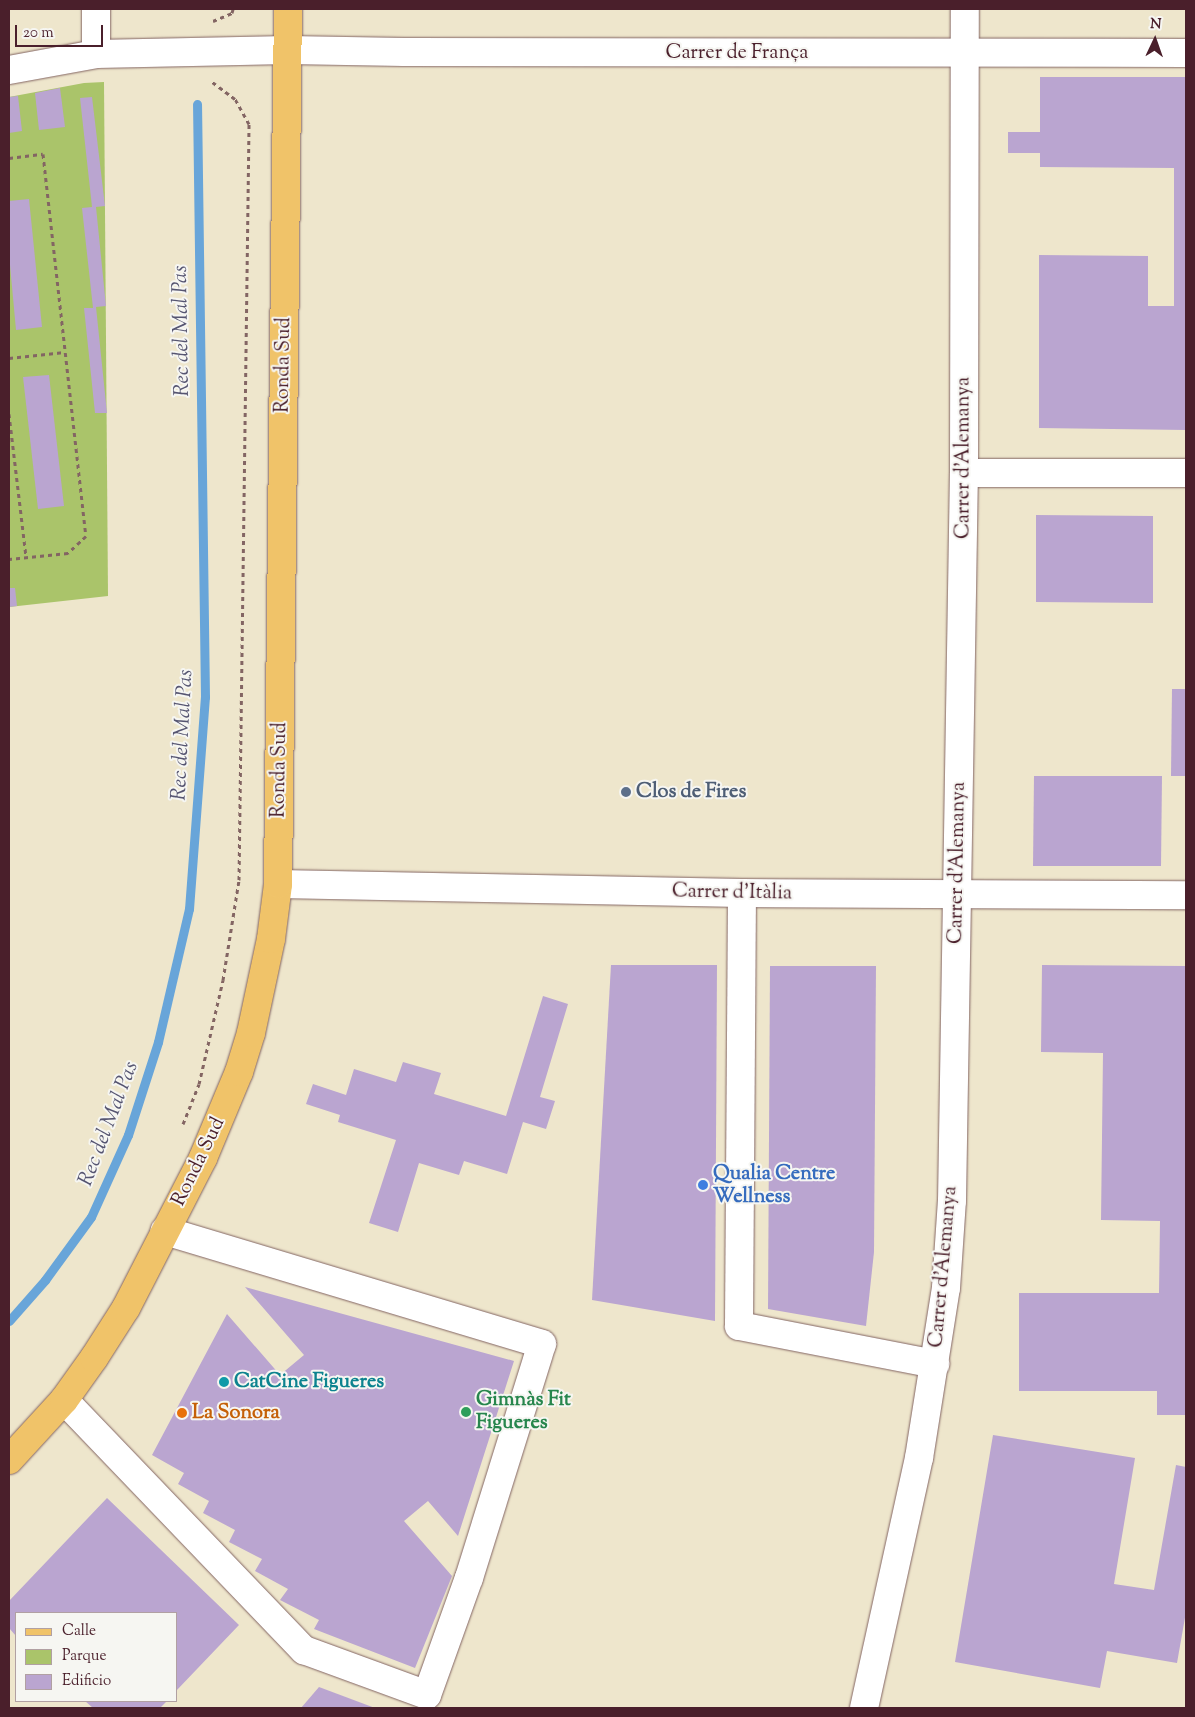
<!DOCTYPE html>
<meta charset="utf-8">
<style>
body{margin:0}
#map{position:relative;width:1195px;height:1717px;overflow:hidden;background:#eee6cc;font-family:"Sorts Mill Goudy",serif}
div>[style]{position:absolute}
.green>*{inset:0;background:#aac46a}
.stream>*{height:9px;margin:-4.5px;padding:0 4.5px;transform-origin:4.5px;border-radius:4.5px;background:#68a5d9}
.building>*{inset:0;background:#baa5d0}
.path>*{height:3px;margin-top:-1.5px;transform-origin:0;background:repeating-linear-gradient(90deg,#836563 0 4px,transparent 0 8px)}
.roads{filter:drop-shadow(0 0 1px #836563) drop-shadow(0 0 1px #836563)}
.minor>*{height:28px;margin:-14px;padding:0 14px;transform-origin:14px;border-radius:14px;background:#fff}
.major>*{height:28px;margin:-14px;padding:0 14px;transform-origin:14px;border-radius:14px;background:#f0c369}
.dots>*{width:14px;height:14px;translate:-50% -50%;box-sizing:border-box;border:2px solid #f6f6f2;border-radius:50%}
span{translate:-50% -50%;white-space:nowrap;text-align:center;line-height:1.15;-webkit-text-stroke:4px #f6f6f2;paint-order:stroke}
.street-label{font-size:20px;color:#4a1f2b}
.service-label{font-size:20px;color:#4e5e75;font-weight:700}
.left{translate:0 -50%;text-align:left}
.shop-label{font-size:20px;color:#366cbe;font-weight:700}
.culture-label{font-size:20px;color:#0d838f;font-weight:700}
.leisure-label{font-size:20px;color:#27864d;font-weight:700}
.food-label{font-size:20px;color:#c56008;font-weight:700}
.water-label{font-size:21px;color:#565571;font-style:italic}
.frame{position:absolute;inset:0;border:10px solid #4a1f2b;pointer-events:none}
.legend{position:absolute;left:15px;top:1612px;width:162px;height:90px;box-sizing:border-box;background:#f6f6f2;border:1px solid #b1a0a2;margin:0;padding:6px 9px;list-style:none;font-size:15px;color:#4a1f2b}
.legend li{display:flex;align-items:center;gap:10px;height:25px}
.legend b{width:25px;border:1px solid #b1a0a2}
.north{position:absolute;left:1130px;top:15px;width:50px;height:50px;-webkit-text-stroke:4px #f6f6f2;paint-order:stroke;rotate:3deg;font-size:14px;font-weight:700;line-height:20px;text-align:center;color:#4a1f2b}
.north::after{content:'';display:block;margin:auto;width:18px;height:22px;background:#4a1f2b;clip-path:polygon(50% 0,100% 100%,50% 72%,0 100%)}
.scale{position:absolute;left:15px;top:25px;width:88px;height:22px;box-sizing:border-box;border:2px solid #4a1f2b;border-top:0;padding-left:6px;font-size:15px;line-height:18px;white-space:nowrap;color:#4a1f2b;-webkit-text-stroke:4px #f6f6f2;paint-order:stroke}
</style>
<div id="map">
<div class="green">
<i style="clip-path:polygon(104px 82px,108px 596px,9px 607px,9px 97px,84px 83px)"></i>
</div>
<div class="stream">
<i style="left:9px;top:1321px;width:55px;rotate:-48.7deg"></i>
<i style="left:45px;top:1280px;width:78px;rotate:-53.9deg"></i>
<i style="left:91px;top:1217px;width:90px;rotate:-65.7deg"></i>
<i style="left:128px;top:1135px;width:98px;rotate:-72.1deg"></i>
<i style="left:158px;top:1042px;width:137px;rotate:-76.9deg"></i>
<i style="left:189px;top:909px;width:213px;rotate:-85.7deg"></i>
<i style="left:205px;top:697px;width:593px;rotate:-90.77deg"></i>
</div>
<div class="building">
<i style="clip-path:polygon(1040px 77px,1186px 77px,1186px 430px,1039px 428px,1039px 255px,1148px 256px,1148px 306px,1174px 306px,1174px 168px,1040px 167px,1040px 153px,1008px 153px,1008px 132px,1040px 132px)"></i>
<i style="clip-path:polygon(60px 88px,65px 127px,39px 130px,35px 93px)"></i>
<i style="clip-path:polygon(18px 96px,22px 131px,9px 133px,9px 97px)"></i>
<i style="clip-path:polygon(92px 97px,105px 206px,96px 207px,106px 306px,96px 307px,107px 413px,95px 413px,84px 308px,93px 308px,82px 208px,92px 207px,80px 98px)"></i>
<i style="clip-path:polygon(29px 199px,42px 327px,16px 330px,9px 254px,9px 201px)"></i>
<i style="clip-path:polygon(49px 375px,64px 506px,38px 509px,23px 377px)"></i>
<i style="clip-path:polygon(1036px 515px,1153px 516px,1153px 603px,1036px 602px)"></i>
<i style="clip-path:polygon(9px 588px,15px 588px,17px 606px,9px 607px)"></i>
<i style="clip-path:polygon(1172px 689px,1186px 689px,1186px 776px,1171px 776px)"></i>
<i style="clip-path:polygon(1034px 776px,1162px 776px,1161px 866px,1033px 866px)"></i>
<i style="clip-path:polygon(611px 965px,717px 965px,715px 1321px,592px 1300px)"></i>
<i style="clip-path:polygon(1042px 965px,1186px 966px,1186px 1415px,1157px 1415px,1157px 1391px,1019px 1391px,1019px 1293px,1159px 1293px,1160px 1221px,1101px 1220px,1103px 1053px,1041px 1052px)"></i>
<i style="clip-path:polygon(770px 966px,876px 966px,874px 1252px,866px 1326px,768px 1309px)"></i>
<i style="clip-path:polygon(543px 996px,568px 1004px,540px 1097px,555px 1101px,546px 1129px,523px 1122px,507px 1174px,464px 1161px,459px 1175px,419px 1163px,398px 1232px,369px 1223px,396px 1140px,338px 1122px,340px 1115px,306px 1104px,313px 1084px,346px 1095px,354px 1069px,396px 1082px,403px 1062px,441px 1073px,434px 1094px,506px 1116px)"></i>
<i style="clip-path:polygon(245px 1287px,514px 1361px,458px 1536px,428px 1501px,404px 1521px,452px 1576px,415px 1668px,314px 1629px,319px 1620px,280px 1600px,288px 1589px,255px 1571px,262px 1559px,229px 1542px,235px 1530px,203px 1513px,209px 1501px,178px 1484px,184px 1473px,152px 1455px,227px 1314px,280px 1375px,304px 1355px)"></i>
<i style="clip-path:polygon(993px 1435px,1135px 1458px,1114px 1584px,1154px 1590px,1176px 1465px,1186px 1467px,1186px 1612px,1177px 1663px,1107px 1651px,1100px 1688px,955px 1662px)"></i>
<i style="clip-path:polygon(107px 1498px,239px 1625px,176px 1691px,176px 1613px,16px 1613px,16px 1636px,9px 1628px,9px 1601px)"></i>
<i style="clip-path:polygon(319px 1687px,375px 1708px,301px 1708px)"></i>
<i style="clip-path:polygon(85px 1701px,167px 1701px,160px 1708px,93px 1708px)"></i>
</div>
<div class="path">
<i style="left:213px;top:21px;width:21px;rotate:-23deg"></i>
<i style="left:232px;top:13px;width:4px;rotate:-76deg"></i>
<i style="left:9px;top:158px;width:34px;rotate:-7deg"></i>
<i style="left:43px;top:154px;width:384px;rotate:83.6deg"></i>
<i style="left:86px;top:536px;width:25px;rotate:137deg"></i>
<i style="left:68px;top:553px;width:59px;rotate:174.2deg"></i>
<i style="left:9px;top:358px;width:56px;rotate:-6.1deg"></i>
<i style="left:9px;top:414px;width:144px;rotate:83.2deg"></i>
<i style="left:183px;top:1124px;width:43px;rotate:-68.2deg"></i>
<i style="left:199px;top:1084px;width:107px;rotate:-77deg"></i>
<i style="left:223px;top:980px;width:101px;rotate:-80.9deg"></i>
<i style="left:239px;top:880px;width:756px;rotate:-89.24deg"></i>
<i style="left:249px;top:124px;width:29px;rotate:-119deg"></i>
<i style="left:235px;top:99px;width:30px;rotate:-143deg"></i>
</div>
<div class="roads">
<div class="minor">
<i style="left:96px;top:54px;width:45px;rotate:-90deg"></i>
<i style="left:9px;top:70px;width:88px;rotate:-10.4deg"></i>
<i style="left:96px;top:54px;width:192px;rotate:-1.2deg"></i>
<i style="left:288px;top:50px;width:116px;rotate:1deg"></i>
<i style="left:404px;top:52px;width:782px;rotate:0.07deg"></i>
<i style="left:964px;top:473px;width:222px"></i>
<i style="left:278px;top:884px;width:464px;rotate:1.1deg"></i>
<i style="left:742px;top:893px;width:444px;rotate:0.3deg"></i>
<i style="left:742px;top:893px;width:433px;rotate:90.4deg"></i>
<i style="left:739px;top:1326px;width:200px;rotate:11deg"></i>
<i style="left:64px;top:1400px;width:347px;rotate:46.2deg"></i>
<i style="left:304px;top:1650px;width:131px;rotate:20.1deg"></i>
<i style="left:427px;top:1695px;width:124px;rotate:-70.3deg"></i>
<i style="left:469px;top:1578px;width:245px;rotate:-72.7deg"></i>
<i style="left:542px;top:1344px;width:394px;rotate:-163.3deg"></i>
<i style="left:864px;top:1708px;width:256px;rotate:-77.6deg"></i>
<i style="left:919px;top:1458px;width:172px;rotate:-81deg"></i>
<i style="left:946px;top:1288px;width:87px;rotate:-86.1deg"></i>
<i style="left:952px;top:1201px;width:728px;rotate:-89.06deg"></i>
<i style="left:964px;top:473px;width:464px;rotate:-89.9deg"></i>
</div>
<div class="major">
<i style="left:9px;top:1460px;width:81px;rotate:-47.5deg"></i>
<i style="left:64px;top:1400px;width:52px;rotate:-54.5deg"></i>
<i style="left:94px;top:1358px;width:59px;rotate:-57.4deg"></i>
<i style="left:126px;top:1308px;width:169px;rotate:-62.8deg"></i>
<i style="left:203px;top:1158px;width:93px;rotate:-67.3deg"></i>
<i style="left:239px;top:1072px;width:41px;rotate:-72.9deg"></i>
<i style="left:251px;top:1033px;width:96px;rotate:-78deg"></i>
<i style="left:271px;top:939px;width:55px;rotate:-82.7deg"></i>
<i style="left:278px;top:884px;width:875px;rotate:-89.35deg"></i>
</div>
</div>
<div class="dots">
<i style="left:626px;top:792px;background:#5c6f8a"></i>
<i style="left:703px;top:1185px;background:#3f7fe0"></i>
<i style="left:224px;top:1382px;background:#0f9aa8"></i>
<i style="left:466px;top:1412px;background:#2e9e5b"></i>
<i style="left:182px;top:1413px;background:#e8710a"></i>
</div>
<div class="street-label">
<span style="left:737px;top:53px">Carrer de França</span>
<span style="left:284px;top:365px;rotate:-89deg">Ronda Sud</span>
<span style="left:964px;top:458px;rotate:-90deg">Carrer d'Alemanya</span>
<span style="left:280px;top:770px;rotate:-89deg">Ronda Sud</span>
<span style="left:958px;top:863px;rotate:-89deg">Carrer d'Alemanya</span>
<span style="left:732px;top:893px;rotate:1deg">Carrer d'Itàlia</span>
<span style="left:199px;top:1162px;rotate:-64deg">Ronda Sud</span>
<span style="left:944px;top:1267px;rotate:-85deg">Carrer d'Alemanya</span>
</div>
<div class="service-label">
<span class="left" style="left:636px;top:792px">Clos de Fires</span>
</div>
<div class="shop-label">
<span class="left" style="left:713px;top:1186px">Qualia Centre<br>Wellness</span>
</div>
<div class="culture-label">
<span class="left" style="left:234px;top:1382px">CatCine Figueres</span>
</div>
<div class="leisure-label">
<span class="left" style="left:476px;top:1412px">Gimnàs Fit<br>Figueres</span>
</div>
<div class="food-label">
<span class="left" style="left:192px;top:1413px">La Sonora</span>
</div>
<div class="water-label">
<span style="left:182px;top:331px;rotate:-91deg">Rec del Mal Pas</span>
<span style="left:183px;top:735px;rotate:-87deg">Rec del Mal Pas</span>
<span style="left:109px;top:1124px;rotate:-69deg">Rec del Mal Pas</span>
</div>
<div class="frame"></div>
<ul class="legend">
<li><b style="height:6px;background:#f0c369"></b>Calle</li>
<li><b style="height:14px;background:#aac46a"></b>Parque</li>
<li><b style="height:14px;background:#baa5d0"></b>Edificio</li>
</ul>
<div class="north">N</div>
<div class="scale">20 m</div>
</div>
